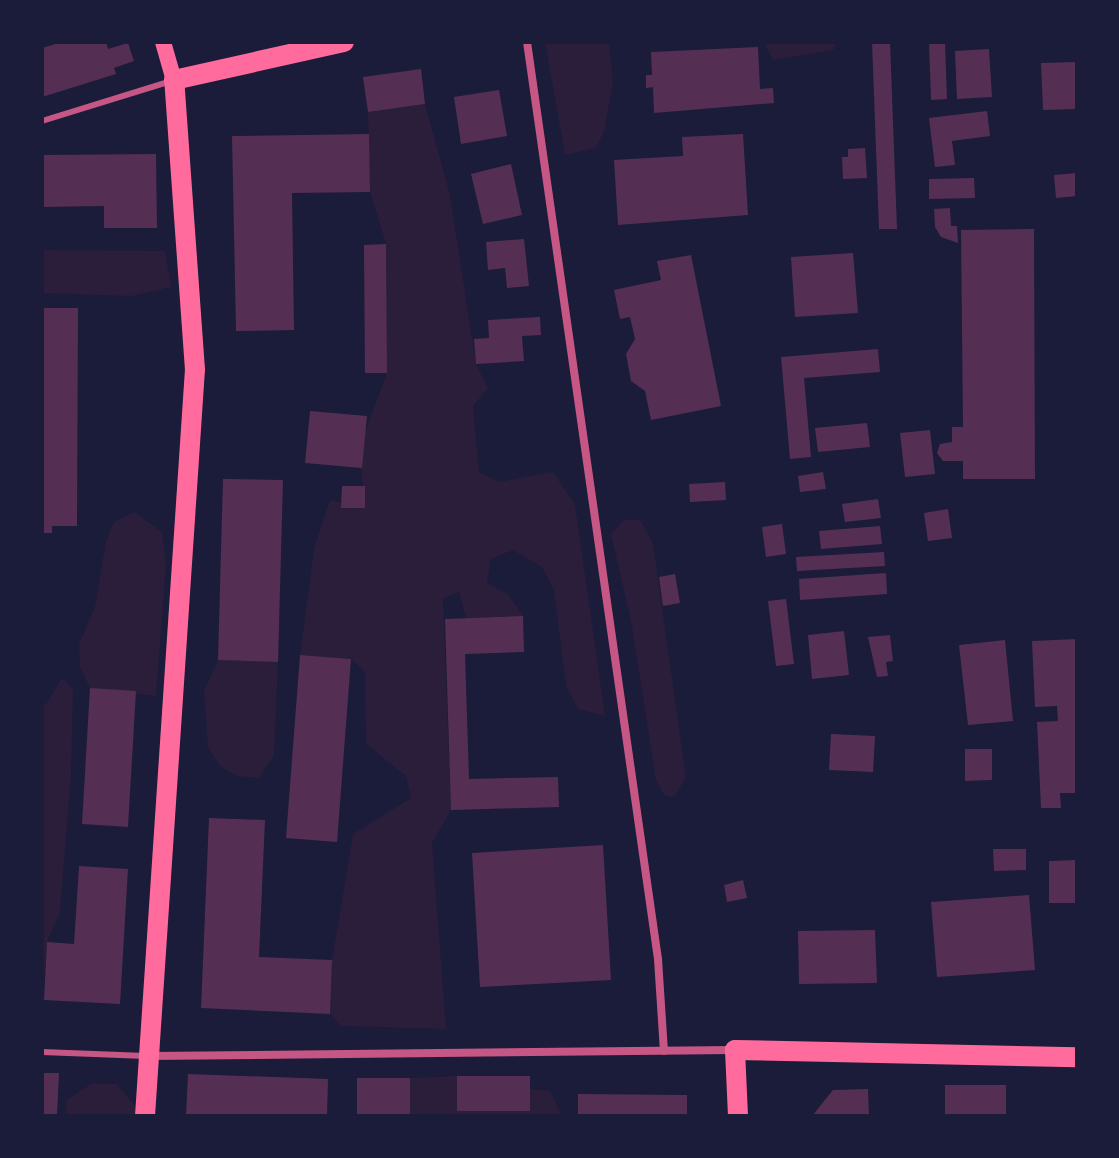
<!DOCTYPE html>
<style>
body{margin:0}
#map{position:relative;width:1119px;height:1158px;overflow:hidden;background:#1b1b3a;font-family:Arial,sans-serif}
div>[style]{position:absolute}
.green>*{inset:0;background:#2a1e3b}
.building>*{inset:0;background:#542f53}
.service>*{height:6px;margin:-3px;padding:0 3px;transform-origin:3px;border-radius:3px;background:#c65784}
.minor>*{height:8px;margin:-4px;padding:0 4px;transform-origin:4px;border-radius:4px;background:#c65784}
.secondary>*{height:16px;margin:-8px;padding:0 8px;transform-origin:8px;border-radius:8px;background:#ff6b9d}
.primary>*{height:20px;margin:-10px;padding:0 10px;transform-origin:10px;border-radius:10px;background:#ff6b9d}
span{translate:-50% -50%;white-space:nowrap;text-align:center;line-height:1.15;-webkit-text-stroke:7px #1b1b3a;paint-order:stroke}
.frame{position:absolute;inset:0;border:44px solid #1b1b3a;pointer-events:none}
</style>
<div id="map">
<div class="green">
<i style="clip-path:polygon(545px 42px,609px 42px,613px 83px,604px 132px,596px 148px,565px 155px)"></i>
<i style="clip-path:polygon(764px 42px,838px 42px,833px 50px,773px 60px)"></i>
<i style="clip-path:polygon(425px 104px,450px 195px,476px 364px,488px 388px,473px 406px,479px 472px,499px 482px,553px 472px,575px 505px,605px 716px,578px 709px,566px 686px,554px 590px,542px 567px,513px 550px,491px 559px,487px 583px,508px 594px,523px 616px,466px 618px,459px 592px,443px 598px,451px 810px,432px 843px,446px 1029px,342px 1026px,330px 1014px,332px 960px,353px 834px,411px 798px,406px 776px,366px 744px,365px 672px,351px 659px,300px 655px,314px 549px,330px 500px,365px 508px,359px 448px,387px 373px,386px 244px,370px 192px,368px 112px)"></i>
<i style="clip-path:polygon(42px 250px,165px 251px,171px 287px,132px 296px,42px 293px)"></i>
<i style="clip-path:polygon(134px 512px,162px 532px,166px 564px,156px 696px,90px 688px,80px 667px,79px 644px,95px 607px,106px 541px,114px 522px)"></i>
<i style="clip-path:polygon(624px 520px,640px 520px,653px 543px,686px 778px,674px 797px,664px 795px,656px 780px,631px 621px,611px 534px)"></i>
<i style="clip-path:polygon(218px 660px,278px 662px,274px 755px,259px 778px,236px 776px,220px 766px,208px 747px,204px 691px)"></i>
<i style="clip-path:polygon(62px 678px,73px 689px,71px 775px,60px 912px,47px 942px,42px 1001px,42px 702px,46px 704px)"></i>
<i style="clip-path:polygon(457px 1076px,458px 1111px,530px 1111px,530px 1089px,550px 1091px,562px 1116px,356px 1116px,410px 1115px,410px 1078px)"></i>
<i style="clip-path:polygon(91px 1084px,117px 1084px,135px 1106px,135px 1116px,65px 1116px,67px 1100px)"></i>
</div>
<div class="building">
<i style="clip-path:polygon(62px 42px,106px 42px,108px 49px,128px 43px,134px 61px,114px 68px,116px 74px,42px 97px,42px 48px)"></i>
<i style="clip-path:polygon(872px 42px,890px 42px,897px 229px,879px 229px)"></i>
<i style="clip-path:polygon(929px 42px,945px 42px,947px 99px,931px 100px)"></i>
<i style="clip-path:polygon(758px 47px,760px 89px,773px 88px,774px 103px,654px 113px,653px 87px,646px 88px,646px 75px,652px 75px,651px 52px)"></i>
<i style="clip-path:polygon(989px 49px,992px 97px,957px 99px,955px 51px)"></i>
<i style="clip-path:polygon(1077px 62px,1077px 109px,1043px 110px,1041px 63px)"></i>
<i style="clip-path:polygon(421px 69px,425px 104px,368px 112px,363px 77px)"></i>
<i style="clip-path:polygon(499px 90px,507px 136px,461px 144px,454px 97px)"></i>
<i style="clip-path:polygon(987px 111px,990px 136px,952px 141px,955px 165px,935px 167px,929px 118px)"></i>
<i style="clip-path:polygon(369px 134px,370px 192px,292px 193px,294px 330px,236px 331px,232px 136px)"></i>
<i style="clip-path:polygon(743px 134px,748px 215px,618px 225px,614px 160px,683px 156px,682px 137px)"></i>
<i style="clip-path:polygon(865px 148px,867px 178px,843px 179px,842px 157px,848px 157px,848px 149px)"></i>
<i style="clip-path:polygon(156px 154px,157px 228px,104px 228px,104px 206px,42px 207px,42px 155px)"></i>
<i style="clip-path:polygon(511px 164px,522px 215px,483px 224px,471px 174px)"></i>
<i style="clip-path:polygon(1077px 173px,1077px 196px,1056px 198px,1054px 175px)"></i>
<i style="clip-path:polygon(974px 178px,975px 198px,929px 199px,929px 179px)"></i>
<i style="clip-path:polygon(950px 208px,951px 226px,957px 226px,958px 243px,941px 237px,935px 227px,934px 209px)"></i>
<i style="clip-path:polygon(1034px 229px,1035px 479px,963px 479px,963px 461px,943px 461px,937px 453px,940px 444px,952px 442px,952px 427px,963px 427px,961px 230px)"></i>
<i style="clip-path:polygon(524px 239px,529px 286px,507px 288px,505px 268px,488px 270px,486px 242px)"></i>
<i style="clip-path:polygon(386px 244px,387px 373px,365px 373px,364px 245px)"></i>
<i style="clip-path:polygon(853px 253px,858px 313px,795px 317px,791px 257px)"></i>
<i style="clip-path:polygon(691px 255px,721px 406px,651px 420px,645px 391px,631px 381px,626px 354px,635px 339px,630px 317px,620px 319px,614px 290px,661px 280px,657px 261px)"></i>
<i style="clip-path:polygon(42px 308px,78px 308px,77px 526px,52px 526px,52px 533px,42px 533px)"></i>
<i style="clip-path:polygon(540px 317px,541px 335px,522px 336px,524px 361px,476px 364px,474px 339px,489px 338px,488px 320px)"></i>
<i style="clip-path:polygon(878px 349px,880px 372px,804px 378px,811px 457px,790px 459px,781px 357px)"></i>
<i style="clip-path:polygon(310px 411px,367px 416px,362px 468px,305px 463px)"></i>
<i style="clip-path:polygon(867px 423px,870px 447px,818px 452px,815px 428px)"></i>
<i style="clip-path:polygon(930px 430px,935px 474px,905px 477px,900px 433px)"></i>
<i style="clip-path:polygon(823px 472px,826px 489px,800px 492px,798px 476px)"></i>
<i style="clip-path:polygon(223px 479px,283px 480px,278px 662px,218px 660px)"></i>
<i style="clip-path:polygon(725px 482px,726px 500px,690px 502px,689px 484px)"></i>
<i style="clip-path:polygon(342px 486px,365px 486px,365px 508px,341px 508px)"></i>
<i style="clip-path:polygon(878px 499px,881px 518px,845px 522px,842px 504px)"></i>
<i style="clip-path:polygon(948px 509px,952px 538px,928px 541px,924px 513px)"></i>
<i style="clip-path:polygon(782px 524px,786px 554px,766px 557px,762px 527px)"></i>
<i style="clip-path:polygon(880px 526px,882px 544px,821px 549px,819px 531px)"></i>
<i style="clip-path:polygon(884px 552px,885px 566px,797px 571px,796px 557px)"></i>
<i style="clip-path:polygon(886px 573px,887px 594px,800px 600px,799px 579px)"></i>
<i style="clip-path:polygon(675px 574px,680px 603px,663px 606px,659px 577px)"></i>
<i style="clip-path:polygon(786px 599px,794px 664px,776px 666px,768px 601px)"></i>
<i style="clip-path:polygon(523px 616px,524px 652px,465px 654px,469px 779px,558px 777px,559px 807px,451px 810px,445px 619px)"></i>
<i style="clip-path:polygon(844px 631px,849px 675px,812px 679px,808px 635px)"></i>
<i style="clip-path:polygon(890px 635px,893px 661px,886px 662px,888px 676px,877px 677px,868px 637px)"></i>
<i style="clip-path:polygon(1077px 639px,1077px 793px,1060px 793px,1061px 808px,1041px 808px,1037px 722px,1058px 721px,1057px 706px,1035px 707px,1032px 641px)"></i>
<i style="clip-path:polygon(1005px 640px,1013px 721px,968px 725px,959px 645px)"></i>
<i style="clip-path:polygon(300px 655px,351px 659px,337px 842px,286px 838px)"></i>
<i style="clip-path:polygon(90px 688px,136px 691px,128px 827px,82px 824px)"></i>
<i style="clip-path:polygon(831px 734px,875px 736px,873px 772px,829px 770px)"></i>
<i style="clip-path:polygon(965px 749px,992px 749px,992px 780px,965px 781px)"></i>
<i style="clip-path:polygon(209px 818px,265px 820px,259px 957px,332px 960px,330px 1014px,201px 1008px)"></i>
<i style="clip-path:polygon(603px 845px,611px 980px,480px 987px,472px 853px)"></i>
<i style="clip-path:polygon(993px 849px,1026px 849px,1026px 870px,994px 871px)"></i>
<i style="clip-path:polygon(1077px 860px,1077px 903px,1049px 903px,1049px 861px)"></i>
<i style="clip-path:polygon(79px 866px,128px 869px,120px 1004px,44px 1000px,47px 942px,74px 944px)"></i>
<i style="clip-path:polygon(743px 880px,747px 898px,727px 902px,724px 885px)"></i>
<i style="clip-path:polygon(1029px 895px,1035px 970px,937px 977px,931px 902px)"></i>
<i style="clip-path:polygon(875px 930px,877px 983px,799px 984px,798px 931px)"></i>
<i style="clip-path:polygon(42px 1073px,59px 1073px,57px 1116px,42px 1116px)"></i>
<i style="clip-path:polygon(188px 1074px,328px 1079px,327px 1116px,186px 1116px)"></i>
<i style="clip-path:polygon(457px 1076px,530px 1076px,530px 1111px,457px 1111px)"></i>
<i style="clip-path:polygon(357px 1078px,410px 1078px,410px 1115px,357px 1115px)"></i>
<i style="clip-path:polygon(945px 1085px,1006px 1085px,1006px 1116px,945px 1116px)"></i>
<i style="clip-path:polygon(868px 1089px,869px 1116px,812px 1116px,833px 1090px)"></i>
<i style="clip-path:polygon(578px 1094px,687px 1095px,687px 1116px,578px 1116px)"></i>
</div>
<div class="service">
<i style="left:42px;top:121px;width:135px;rotate:-17.2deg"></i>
<i style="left:42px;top:1052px;width:104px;rotate:2.2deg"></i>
</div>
<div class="minor">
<i style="left:527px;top:42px;width:926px;rotate:81.87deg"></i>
<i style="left:658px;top:959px;width:92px;rotate:86.3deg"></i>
<i style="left:148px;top:1056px;width:586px;rotate:-0.59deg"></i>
</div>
<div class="secondary">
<i style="left:163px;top:42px;width:40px;rotate:74deg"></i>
</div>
<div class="primary">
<i style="left:145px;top:1116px;width:748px;rotate:-86.17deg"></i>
<i style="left:195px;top:370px;width:291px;rotate:-94.1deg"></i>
<i style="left:174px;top:80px;width:174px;rotate:-12.6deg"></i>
<i style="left:738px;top:1116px;width:66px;rotate:-92.6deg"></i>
<i style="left:735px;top:1050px;width:342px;rotate:1.2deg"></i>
</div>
<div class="frame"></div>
</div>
